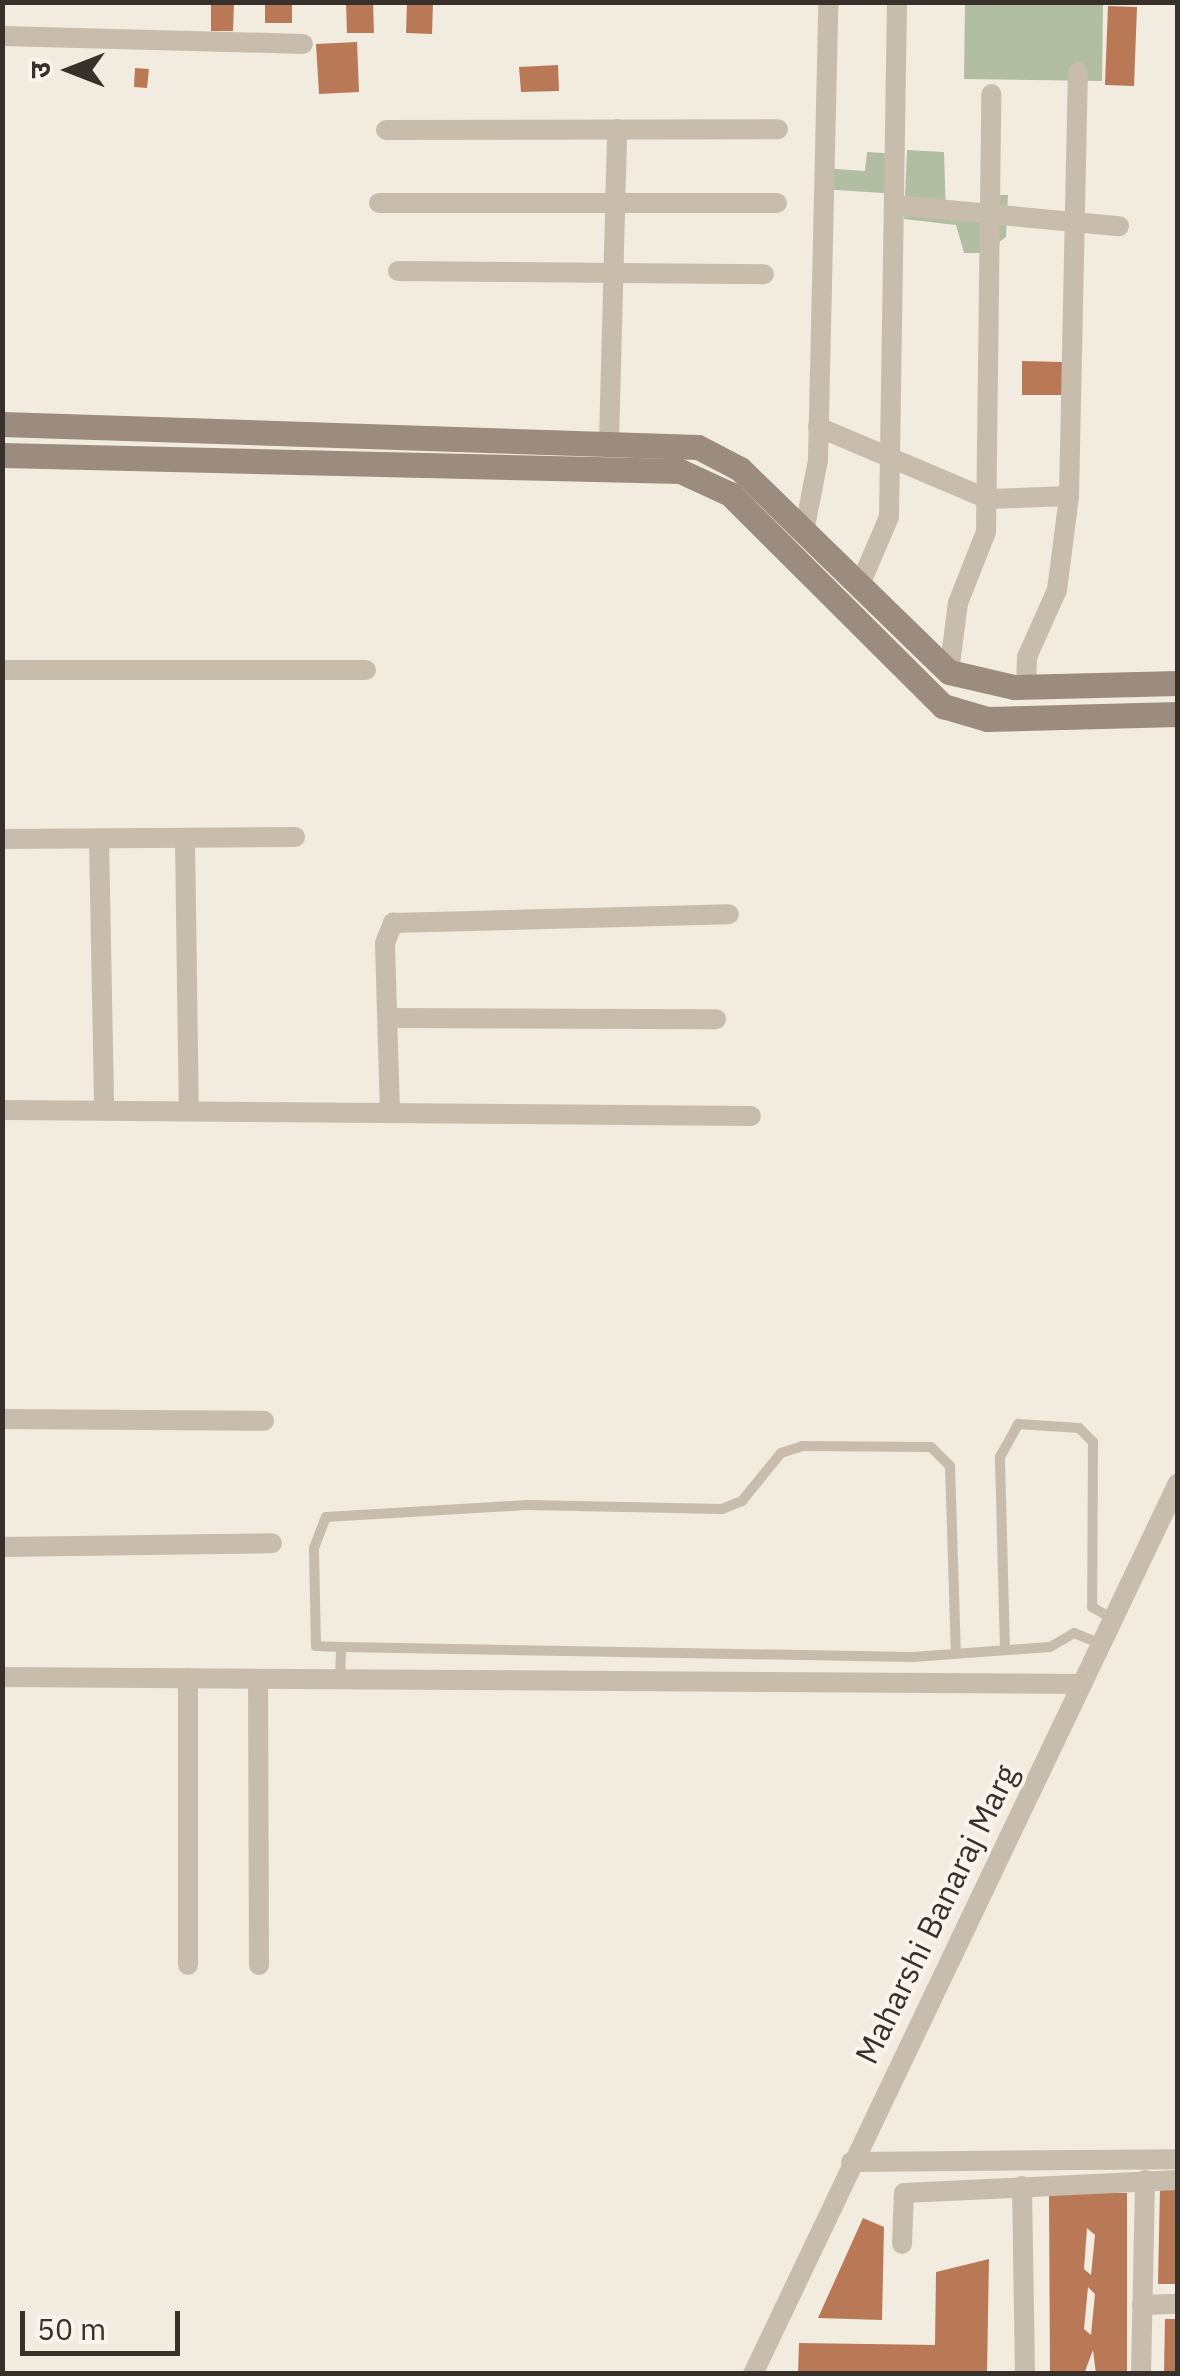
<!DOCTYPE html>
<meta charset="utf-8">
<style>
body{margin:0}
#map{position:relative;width:1180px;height:2376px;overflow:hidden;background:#f1ebe0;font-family:"IBM Plex Sans","Noto Sans Devanagari",sans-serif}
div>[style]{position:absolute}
.green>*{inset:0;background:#b2bea2}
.building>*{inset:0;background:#b97856}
.lane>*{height:10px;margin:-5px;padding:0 5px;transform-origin:5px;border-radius:5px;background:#c8bcad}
.street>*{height:20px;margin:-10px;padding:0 10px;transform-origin:10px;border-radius:10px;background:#c8bcad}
.secondary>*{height:25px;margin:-12.5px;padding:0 12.5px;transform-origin:12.5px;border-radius:12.5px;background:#9b8c7f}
span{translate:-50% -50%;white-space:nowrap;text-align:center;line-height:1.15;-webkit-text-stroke:8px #f8f4ec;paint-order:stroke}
.street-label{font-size:32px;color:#37302b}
.frame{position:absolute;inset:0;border:5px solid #37302b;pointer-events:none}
.north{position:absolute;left:20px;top:20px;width:100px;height:100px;-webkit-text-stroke:8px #f8f4ec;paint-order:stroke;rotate:270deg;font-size:28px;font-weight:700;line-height:40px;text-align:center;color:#37302b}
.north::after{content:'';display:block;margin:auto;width:35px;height:45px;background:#37302b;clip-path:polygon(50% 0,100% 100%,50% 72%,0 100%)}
.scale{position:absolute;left:20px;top:2311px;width:160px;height:45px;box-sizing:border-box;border:5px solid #37302b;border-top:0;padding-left:12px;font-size:30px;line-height:35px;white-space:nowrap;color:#37302b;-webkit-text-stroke:8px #f8f4ec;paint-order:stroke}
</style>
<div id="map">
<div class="green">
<i style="clip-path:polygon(965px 3px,1103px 3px,1102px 81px,964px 79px)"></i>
<i style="clip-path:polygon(907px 150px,944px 152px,946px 216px,991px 225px,993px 195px,1008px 195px,1006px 237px,984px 253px,964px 253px,956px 225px,904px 219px)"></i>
<i style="clip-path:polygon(867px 152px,900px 154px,898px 194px,821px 189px,822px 168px,865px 171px)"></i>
</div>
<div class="building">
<i style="clip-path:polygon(211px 2px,234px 2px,233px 31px,211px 31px)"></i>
<i style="clip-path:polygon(265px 2px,292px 2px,292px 23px,265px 23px)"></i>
<i style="clip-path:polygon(346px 2px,373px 2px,374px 33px,347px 33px)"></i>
<i style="clip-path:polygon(407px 2px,433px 2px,432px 34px,406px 33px)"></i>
<i style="clip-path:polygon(1108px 6px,1137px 7px,1134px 86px,1105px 85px)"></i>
<i style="clip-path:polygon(357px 42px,359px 92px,319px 94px,316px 44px)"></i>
<i style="clip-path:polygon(558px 65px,559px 91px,521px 92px,519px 67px)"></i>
<i style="clip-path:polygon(135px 68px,149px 69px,147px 88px,134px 87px)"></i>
<i style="clip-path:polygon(1022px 361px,1062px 362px,1064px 395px,1022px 395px)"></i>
<i style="clip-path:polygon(1160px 2188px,1178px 2189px,1178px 2284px,1158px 2284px)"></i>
<i style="clip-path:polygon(evenodd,1049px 2193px,1127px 2193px,1127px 2374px,1096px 2374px,1093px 2350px,1084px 2374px,1050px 2374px,1049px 2193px,1087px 2228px,1095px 2235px,1091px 2275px,1084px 2269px,1087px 2228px,1049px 2193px,1088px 2287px,1095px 2294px,1091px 2335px,1084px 2329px,1088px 2287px)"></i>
<i style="clip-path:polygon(863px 2218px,884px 2227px,882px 2320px,818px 2318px)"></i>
<i style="clip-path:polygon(989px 2259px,987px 2374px,798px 2374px,799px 2343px,935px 2345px,936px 2272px)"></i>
<i style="clip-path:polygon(1165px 2319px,1178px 2319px,1178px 2374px,1164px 2374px)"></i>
</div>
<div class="lane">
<i style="left:341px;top:1647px;width:25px;rotate:-178deg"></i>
<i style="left:316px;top:1646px;width:98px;rotate:-91.2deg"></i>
<i style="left:314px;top:1548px;width:33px;rotate:-69deg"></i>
<i style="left:326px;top:1517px;width:201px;rotate:-3.4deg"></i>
<i style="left:527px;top:1505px;width:195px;rotate:1.2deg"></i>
<i style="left:722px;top:1509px;width:22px;rotate:-22deg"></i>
<i style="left:742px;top:1501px;width:62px;rotate:-50.9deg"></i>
<i style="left:781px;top:1453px;width:22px;rotate:-18deg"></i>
<i style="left:802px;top:1446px;width:129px;rotate:0.4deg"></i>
<i style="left:931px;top:1447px;width:27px;rotate:45deg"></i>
<i style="left:950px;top:1466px;width:186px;rotate:88.2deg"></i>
<i style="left:1005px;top:1650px;width:193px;rotate:-91.5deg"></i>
<i style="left:1000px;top:1457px;width:38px;rotate:-61deg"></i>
<i style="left:1018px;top:1424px;width:61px;rotate:3.8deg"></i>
<i style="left:1079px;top:1428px;width:20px;rotate:45deg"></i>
<i style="left:1093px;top:1442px;width:165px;rotate:90.3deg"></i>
<i style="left:1092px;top:1607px;width:24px;rotate:30deg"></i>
<i style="left:340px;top:1679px;width:32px;rotate:-88deg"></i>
<i style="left:341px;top:1647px;width:572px;rotate:1deg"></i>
<i style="left:913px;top:1657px;width:137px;rotate:-4.2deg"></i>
<i style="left:1050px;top:1647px;width:28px;rotate:-30deg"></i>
<i style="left:1074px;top:1633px;width:29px;rotate:22deg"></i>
</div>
<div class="street">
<i style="left:2px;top:36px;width:301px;rotate:1.5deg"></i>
<i style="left:386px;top:130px;width:392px;rotate:-0.1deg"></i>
<i style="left:379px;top:203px;width:398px"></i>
<i style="left:895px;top:205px;width:225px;rotate:5.4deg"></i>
<i style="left:398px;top:271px;width:366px;rotate:0.5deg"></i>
<i style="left:818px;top:427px;width:185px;rotate:23deg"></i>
<i style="left:988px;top:499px;width:81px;rotate:-2.1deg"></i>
<i style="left:609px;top:442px;width:313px;rotate:-88.5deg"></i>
<i style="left:804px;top:532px;width:73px;rotate:-79deg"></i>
<i style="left:818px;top:460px;width:458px;rotate:-88.7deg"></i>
<i style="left:859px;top:587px;width:76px;rotate:-66.8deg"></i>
<i style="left:889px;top:517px;width:515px;rotate:-89.11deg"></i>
<i style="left:2px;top:670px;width:364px"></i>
<i style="left:949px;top:672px;width:70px;rotate:-82.6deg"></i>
<i style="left:958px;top:603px;width:76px;rotate:-68.5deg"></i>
<i style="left:986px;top:532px;width:438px;rotate:-89.3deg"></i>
<i style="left:1026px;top:687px;width:30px;rotate:-88deg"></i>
<i style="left:1027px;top:657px;width:73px;rotate:-65.9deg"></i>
<i style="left:1057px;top:590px;width:95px;rotate:-82.7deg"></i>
<i style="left:1069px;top:496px;width:424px;rotate:-88.8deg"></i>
<i style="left:2px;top:839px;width:293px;rotate:-0.4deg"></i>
<i style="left:99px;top:839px;width:271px;rotate:88.9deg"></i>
<i style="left:185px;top:839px;width:271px;rotate:89.2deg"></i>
<i style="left:388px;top:1018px;width:328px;rotate:0.2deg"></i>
<i style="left:2px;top:1110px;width:749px;rotate:0.46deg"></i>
<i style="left:390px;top:1113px;width:170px;rotate:-91.7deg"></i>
<i style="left:385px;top:943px;width:22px;rotate:-68deg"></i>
<i style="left:393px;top:923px;width:336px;rotate:-1.5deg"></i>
<i style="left:2px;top:1419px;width:262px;rotate:0.4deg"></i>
<i style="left:2px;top:1547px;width:270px;rotate:-0.8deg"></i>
<i style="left:2px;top:1677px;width:1080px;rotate:0.37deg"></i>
<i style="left:188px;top:1678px;width:287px;rotate:90deg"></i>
<i style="left:258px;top:1679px;width:286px;rotate:89.8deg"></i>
<i style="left:851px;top:2162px;width:327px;rotate:-0.5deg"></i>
<i style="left:1022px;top:2186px;width:188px;rotate:89.1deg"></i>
<i style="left:902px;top:2244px;width:51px;rotate:-87.8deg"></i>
<i style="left:904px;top:2193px;width:274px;rotate:-2.7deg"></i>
<i style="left:1142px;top:2305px;width:36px;rotate:-2deg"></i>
<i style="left:753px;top:2374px;width:987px;rotate:-64.5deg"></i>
<i style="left:1141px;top:2374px;width:194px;rotate:-88.8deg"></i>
</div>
<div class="secondary">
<i style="left:2px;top:424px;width:696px;rotate:1.89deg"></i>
<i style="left:698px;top:447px;width:47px;rotate:27.6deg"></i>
<i style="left:740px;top:469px;width:291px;rotate:44.2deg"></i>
<i style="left:949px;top:672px;width:67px;rotate:13deg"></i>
<i style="left:1014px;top:687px;width:164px;rotate:-1.4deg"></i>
<i style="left:2px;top:455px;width:678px;rotate:1.35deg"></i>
<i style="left:680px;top:471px;width:55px;rotate:24.7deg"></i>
<i style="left:730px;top:494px;width:301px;rotate:44.9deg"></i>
<i style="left:943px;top:706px;width:46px;rotate:16.5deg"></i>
<i style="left:987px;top:719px;width:191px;rotate:-1.5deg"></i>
</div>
<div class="street-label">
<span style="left:936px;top:1914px;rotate:-64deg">Maharshi Banaraj Marg</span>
</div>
<div class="frame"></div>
<div class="north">उ</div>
<div class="scale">50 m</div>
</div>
